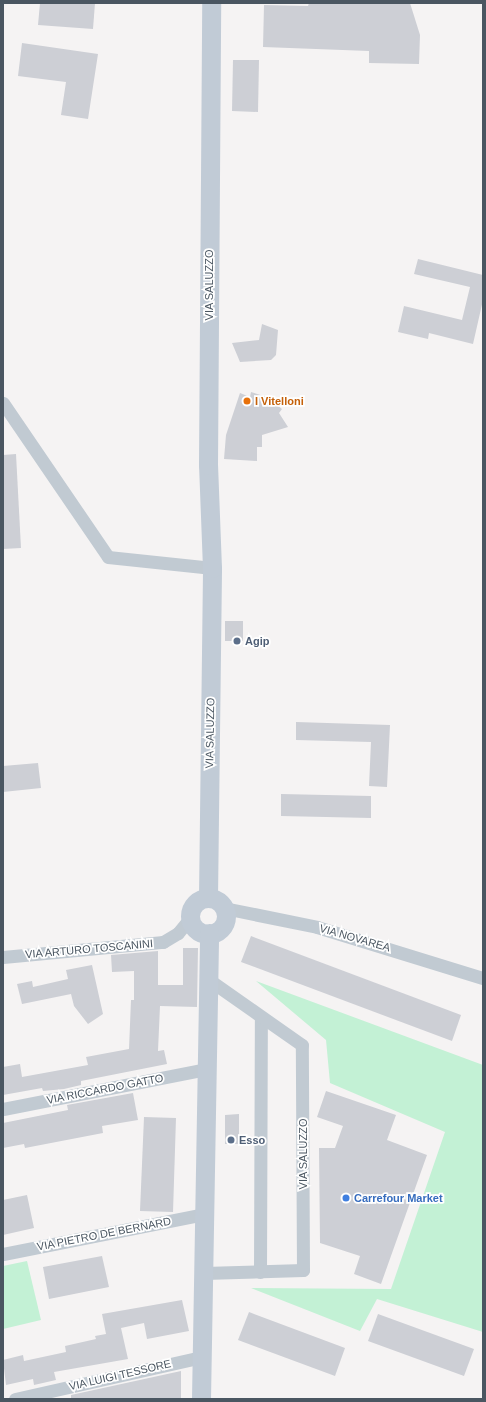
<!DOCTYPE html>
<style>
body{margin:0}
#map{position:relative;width:486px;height:1402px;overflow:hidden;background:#f5f3f3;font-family:Arial,sans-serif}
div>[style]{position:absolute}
.green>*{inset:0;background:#c3f1d5}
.building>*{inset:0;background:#cdcfd5}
.street>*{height:13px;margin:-6.5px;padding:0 6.5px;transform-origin:6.5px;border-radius:6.5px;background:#c1cad2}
.secondary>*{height:19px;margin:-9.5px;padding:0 9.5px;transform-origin:9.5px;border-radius:9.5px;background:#c1cbd6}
.secondary>.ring{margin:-9.5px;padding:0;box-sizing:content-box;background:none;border:19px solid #c1cbd6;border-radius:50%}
.dots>*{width:11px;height:11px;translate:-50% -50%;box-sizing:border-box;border:2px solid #fff;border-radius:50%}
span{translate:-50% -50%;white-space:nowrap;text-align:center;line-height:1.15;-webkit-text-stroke:3.5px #fff;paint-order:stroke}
.street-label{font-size:11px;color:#4a5661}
.food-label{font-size:11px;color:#c56008;font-weight:700}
.left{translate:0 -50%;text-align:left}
.service-label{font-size:11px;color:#4e5e75;font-weight:700}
.shop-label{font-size:11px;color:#366cbe;font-weight:700}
.frame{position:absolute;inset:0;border:4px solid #4a5661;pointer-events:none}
</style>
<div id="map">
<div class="green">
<i style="clip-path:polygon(256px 981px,483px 1065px,483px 1332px,377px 1299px,360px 1331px,251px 1288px,391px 1289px,445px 1132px,330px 1083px,326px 1040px)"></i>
<i style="clip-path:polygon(27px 1261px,41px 1320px,3px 1329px,3px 1266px)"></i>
</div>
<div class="building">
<i style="clip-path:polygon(40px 3px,95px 3px,93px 29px,38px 25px)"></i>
<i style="clip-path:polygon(309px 3px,410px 3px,420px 35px,419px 64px,369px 63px,369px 51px,263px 47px,264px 5px,308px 6px)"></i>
<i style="clip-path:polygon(22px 43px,98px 54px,88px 119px,61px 115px,66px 82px,18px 76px)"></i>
<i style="clip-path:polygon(233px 60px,259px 60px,258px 112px,232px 111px)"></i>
<i style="clip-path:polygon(418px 259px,483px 275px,483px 300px,473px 344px,429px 333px,428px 339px,398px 332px,404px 306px,462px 320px,470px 287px,414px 274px)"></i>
<i style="clip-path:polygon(262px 324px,278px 330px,276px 355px,271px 360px,240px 362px,232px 343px,259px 340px)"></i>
<i style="clip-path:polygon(251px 392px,267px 397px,282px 409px,279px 413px,288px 427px,262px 435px,262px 447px,257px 447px,257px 461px,224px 459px,226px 435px,240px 393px,250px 397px)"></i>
<i style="clip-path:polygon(16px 454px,21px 548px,3px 549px,3px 455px)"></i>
<i style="clip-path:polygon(225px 621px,243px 621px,243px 641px,225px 641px)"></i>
<i style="clip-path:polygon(296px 722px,390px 725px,387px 787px,369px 786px,371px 742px,296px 740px)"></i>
<i style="clip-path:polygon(38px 763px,41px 788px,3px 792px,3px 766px)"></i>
<i style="clip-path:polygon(281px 794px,371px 796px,371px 818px,281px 816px)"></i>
<i style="clip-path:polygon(251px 936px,461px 1015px,452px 1041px,241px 962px)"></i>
<i style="clip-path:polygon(183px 948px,198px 948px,197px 1007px,160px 1006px,158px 1051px,164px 1050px,167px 1064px,81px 1081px,81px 1085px,64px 1089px,43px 1091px,42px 1088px,3px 1095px,3px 1067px,20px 1064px,22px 1077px,88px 1065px,86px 1057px,129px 1049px,131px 1000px,134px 1000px,134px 971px,112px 972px,111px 955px,158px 951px,158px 985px,183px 985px)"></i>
<i style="clip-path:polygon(92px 965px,103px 1014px,88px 1024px,74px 1006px,71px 994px,22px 1004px,17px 984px,32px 981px,33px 987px,68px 979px,66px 970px)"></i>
<i style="clip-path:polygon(326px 1091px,396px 1115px,387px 1140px,427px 1155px,381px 1284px,354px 1274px,360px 1256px,320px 1243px,319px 1148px,335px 1148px,343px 1126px,317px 1117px)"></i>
<i style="clip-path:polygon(133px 1093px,138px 1120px,102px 1126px,103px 1133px,25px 1148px,24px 1144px,3px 1148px,3px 1123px,68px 1110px,67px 1105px)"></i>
<i style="clip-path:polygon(239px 1114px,239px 1144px,225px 1144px,225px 1115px)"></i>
<i style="clip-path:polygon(144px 1117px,176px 1118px,173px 1212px,140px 1211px)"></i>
<i style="clip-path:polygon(27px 1195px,34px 1228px,3px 1235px,3px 1200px)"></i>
<i style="clip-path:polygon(102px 1256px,109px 1287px,49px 1299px,43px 1267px)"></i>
<i style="clip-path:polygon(182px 1300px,189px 1331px,147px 1339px,144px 1323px,121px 1328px,128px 1359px,54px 1372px,56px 1380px,34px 1385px,33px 1379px,6px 1385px,3px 1360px,23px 1355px,24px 1361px,66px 1352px,65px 1346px,96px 1339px,95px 1336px,106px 1334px,102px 1314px)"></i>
<i style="clip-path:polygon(249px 1312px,345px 1348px,335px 1376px,238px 1340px)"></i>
<i style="clip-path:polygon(378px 1314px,474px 1349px,464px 1376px,368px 1341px)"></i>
<i style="clip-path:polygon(181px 1371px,181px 1399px,71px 1399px,71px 1395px)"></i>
</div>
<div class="street">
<i style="left:3px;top:403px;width:186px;rotate:55.7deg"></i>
<i style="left:108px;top:557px;width:105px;rotate:6deg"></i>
<i style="left:224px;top:908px;width:95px;rotate:11.5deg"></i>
<i style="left:317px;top:927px;width:174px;rotate:17.1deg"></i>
<i style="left:3px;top:957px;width:161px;rotate:-5.4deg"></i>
<i style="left:163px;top:942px;width:17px;rotate:-31deg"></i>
<i style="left:178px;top:933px;width:19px;rotate:-51deg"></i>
<i style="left:3px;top:1109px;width:208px;rotate:-11.1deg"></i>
<i style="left:3px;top:1254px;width:206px;rotate:-11.2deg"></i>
<i style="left:260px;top:1272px;width:254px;rotate:-89.8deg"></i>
<i style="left:204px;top:1273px;width:99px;rotate:-1.7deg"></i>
<i style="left:303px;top:1270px;width:225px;rotate:-90.3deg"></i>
<i style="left:302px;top:1045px;width:113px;rotate:-145deg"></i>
<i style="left:15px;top:1399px;width:192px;rotate:-12.7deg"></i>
</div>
<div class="secondary">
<i style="left:208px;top:898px;width:330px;rotate:-89.3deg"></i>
<i style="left:212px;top:568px;width:103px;rotate:-92.2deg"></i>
<i style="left:208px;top:465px;width:462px;rotate:-89.6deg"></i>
<i class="ring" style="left:190px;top:898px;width:17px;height:17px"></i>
<i style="left:201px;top:1399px;width:466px;rotate:-89deg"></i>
</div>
<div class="dots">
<i style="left:247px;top:401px;background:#e8710a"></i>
<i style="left:237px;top:641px;background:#5c6f8a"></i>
<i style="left:231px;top:1140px;background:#5c6f8a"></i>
<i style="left:346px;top:1198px;background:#3f7fe0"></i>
</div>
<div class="street-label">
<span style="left:209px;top:285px;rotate:-90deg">VIA SALUZZO</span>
<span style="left:210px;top:733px;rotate:-89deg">VIA SALUZZO</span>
<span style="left:355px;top:938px;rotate:16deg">VIA NOVAREA</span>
<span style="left:89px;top:949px;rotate:-5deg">VIA ARTURO TOSCANINI</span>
<span style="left:105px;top:1089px;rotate:-11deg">VIA RICCARDO GATTO</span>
<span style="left:303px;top:1154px;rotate:-90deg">VIA SALUZZO</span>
<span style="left:104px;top:1234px;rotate:-11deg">VIA PIETRO DE BERNARD</span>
<span style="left:120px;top:1375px;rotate:-13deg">VIA LUIGI TESSORE</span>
</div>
<div class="food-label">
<span class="left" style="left:255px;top:401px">I Vitelloni</span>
</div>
<div class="service-label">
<span class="left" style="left:245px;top:641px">Agip</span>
<span class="left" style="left:239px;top:1140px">Esso</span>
</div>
<div class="shop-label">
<span class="left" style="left:354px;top:1198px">Carrefour Market</span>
</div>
<div class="frame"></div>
</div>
